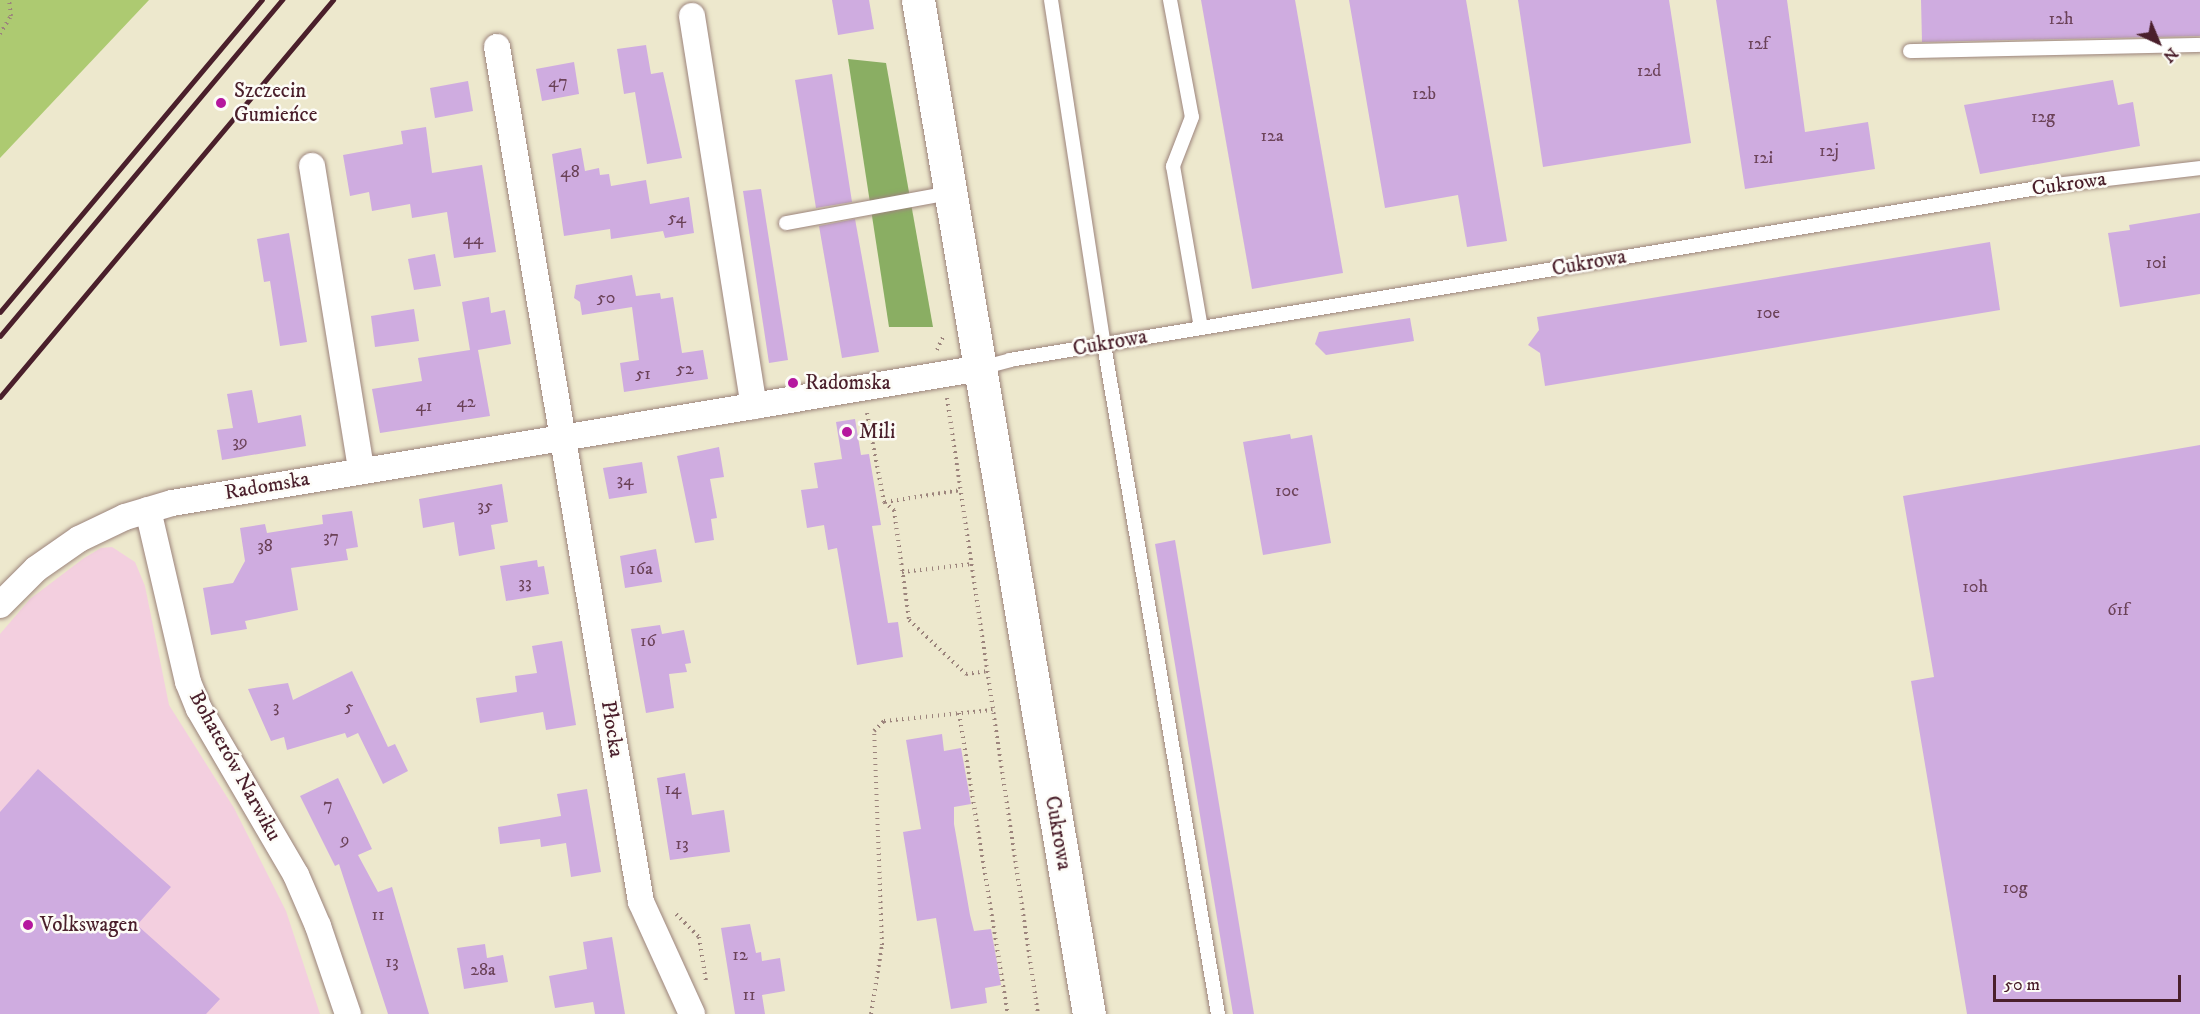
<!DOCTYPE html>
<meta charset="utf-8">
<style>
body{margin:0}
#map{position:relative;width:2200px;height:1014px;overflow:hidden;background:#ede8cd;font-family:"IM FELL DW Pica",serif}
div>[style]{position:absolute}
.built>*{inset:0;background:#f3cfdf}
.green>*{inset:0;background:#adca71}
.forest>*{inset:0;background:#8aae63}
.building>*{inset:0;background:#cface0}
.path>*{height:4px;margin-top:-2px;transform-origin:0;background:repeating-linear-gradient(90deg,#9c847c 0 1.5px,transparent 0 6px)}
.roads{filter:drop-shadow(0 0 2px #9c847c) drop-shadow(0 0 2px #9c847c)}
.lane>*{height:14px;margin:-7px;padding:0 7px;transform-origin:7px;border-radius:7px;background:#fff}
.street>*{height:26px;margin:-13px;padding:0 13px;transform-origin:13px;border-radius:13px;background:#fff}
.secondary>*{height:33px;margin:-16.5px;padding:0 16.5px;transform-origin:16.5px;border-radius:16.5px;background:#fff}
.rail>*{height:4.5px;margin:-2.25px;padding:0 2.25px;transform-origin:2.25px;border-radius:2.25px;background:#4a1f2b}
.dots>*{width:16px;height:16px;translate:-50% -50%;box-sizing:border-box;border:3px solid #fdfcf7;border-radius:50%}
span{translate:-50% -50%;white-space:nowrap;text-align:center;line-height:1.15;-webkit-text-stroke:5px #fdfcf7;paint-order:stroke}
.number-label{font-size:18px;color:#6b4258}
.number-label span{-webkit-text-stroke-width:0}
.poi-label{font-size:21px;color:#4a1f2b}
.left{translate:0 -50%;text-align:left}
.street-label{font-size:21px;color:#4a1f2b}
.north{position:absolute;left:2128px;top:12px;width:60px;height:60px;-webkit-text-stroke:4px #fdfcf7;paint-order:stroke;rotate:136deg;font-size:16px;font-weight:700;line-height:24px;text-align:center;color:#4a1f2b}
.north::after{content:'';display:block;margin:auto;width:21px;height:27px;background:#4a1f2b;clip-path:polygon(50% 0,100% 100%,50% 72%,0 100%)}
.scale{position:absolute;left:1993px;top:975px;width:188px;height:27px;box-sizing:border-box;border:3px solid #4a1f2b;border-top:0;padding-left:8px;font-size:18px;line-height:21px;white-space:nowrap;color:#4a1f2b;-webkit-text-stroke:4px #fdfcf7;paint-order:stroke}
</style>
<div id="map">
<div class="built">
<i style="clip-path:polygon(112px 547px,135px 562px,145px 586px,169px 705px,234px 808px,286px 911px,320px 1014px,0 1014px,0 634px,30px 599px,84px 558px,101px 548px)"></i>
</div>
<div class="green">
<i style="clip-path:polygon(0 0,149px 0,0 158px)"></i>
</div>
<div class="forest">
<i style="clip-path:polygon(848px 59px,886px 63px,933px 327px,889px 327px)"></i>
</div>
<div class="building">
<i style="clip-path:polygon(832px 0,869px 0,874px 29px,838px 35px)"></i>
<i style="clip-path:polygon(1201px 0,1295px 0,1343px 273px,1252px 289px)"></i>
<i style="clip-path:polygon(1349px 0,1466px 0,1507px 241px,1467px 247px,1458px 195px,1385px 208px)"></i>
<i style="clip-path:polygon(1518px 0,1669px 0,1691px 143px,1543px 167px)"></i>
<i style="clip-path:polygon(1716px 0,1787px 0,1805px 132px,1868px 122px,1875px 169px,1745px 189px)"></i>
<i style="clip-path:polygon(1921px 0,2200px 0,2200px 36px,1922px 42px)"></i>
<i style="clip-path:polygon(646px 45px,651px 74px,663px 72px,682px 158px,647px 164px,635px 92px,624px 94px,617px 49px)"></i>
<i style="clip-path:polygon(574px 62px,579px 94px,542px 101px,536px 69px)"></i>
<i style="clip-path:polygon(832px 74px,852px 202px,816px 208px,795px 80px)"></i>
<i style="clip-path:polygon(2113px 80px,2118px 105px,2133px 102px,2140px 146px,1980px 174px,1964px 105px)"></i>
<i style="clip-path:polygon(468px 81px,473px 111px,435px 118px,430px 88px)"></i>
<i style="clip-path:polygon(426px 127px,432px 173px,482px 165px,496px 252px,454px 258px,447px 212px,412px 218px,410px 204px,372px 211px,369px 192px,350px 196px,343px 155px,403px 144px,401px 131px)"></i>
<i style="clip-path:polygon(581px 148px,585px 171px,599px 168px,600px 175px,609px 174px,611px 186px,646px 180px,650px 204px,689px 197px,694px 233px,665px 238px,663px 231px,611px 239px,610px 229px,564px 236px,552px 154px)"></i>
<i style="clip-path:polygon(761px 189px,788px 360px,769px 363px,743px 191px)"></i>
<i style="clip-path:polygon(2200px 213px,2200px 294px,2120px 307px,2108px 233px,2130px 230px,2129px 225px)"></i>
<i style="clip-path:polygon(855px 219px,879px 352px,842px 358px,819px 226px)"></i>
<i style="clip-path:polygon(289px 233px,307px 342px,280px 346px,270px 281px,264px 282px,257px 239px)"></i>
<i style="clip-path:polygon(1990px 242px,2000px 310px,1545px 386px,1540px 353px,1528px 345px,1539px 330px,1537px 317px)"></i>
<i style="clip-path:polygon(435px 254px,441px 286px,414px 290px,408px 259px)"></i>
<i style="clip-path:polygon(632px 275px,636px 296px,660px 293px,661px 299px,673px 297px,682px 353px,703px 350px,708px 379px,624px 392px,620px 363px,639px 360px,632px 307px,582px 315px,580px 302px,574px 298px,576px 285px)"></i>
<i style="clip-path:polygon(489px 297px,491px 313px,505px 310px,511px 344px,478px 350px,490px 416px,380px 433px,372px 389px,422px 381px,418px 358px,470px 350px,462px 302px)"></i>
<i style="clip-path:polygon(414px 309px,419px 341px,375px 347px,371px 316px)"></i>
<i style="clip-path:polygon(1410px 318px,1414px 341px,1326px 355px,1315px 344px,1319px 332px)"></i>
<i style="clip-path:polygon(252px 390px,258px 423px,301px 415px,306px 446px,222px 460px,217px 430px,233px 428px,227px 394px)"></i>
<i style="clip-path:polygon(855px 419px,861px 455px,869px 454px,881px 525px,872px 526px,888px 623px,898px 622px,903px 657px,857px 665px,837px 548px,828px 550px,824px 525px,807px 528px,801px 490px,818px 488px,814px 463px,842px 459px,836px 422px)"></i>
<i style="clip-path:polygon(1290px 434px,1291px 439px,1312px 435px,1331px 543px,1263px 555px,1243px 442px)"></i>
<i style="clip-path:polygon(2200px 445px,2200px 1014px,1967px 1014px,1911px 681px,1934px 677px,1903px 496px)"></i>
<i style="clip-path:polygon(719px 447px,724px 477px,710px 479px,717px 518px,711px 519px,714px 540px,695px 543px,677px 456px)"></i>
<i style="clip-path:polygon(642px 462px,647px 493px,609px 499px,603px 468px)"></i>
<i style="clip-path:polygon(502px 484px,508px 522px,491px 525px,495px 549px,459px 556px,454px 522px,423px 528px,419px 499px)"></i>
<i style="clip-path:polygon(352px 511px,358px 547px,346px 549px,348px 560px,291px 568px,298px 610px,245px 621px,247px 629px,211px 635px,203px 588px,233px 583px,245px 561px,240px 528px,265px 524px,267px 533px,323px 524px,322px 515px)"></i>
<i style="clip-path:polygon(1175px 540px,1254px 1014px,1233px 1014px,1155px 544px)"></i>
<i style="clip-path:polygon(656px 549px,662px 582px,625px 588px,620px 556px)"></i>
<i style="clip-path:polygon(537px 560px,538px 567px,544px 566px,549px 594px,506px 601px,500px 566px)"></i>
<i style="clip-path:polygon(660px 625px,662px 634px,684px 630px,691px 663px,685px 664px,687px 672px,669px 674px,674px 708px,646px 713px,631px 629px)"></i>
<i style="clip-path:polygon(562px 641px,576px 725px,546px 730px,543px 712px,480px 723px,476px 698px,517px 692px,515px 676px,537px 673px,532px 646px)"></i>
<i style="clip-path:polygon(352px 671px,388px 747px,395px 744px,408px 771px,383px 784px,358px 733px,347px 738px,345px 733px,287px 750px,284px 737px,271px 741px,248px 689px,288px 683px,293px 700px)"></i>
<i style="clip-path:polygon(942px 734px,944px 751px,961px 748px,971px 804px,954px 807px,954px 824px,970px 915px,974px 931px,991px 929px,1001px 985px,985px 988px,987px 1003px,951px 1009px,936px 918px,917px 921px,903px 832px,921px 829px,906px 740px)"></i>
<i style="clip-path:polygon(38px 769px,171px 887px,137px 925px,220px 999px,206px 1014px,0 1014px,0 812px)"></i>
<i style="clip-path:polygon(685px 773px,692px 815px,724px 810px,730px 852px,670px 860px,657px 778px)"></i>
<i style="clip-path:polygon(338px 778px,372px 849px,358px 855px,378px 892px,392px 887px,429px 1014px,388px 1014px,339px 864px,335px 866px,300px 796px)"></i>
<i style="clip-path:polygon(587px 789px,601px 872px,571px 877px,566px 843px,541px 847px,540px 839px,500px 844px,498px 827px,561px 816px,557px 794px)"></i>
<i style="clip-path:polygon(750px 924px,756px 953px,761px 952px,762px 961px,780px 958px,785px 991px,762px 995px,765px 1014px,735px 1014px,721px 928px)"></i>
<i style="clip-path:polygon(612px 937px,625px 1014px,595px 1014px,593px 1002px,555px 1008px,549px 976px,587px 969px,583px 942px)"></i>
<i style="clip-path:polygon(485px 944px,487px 958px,503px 955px,508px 982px,464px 989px,457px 948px)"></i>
</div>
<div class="path">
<i style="left:0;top:34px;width:21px;rotate:-59deg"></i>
<i style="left:11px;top:16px;width:16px;rotate:-97deg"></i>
<i style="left:937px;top:350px;width:17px;rotate:-65deg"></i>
<i style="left:947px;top:398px;width:623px;rotate:81.6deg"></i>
<i style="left:867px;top:413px;width:91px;rotate:79.2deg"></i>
<i style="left:884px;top:502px;width:13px;rotate:39deg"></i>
<i style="left:894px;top:510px;width:111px;rotate:82.2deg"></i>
<i style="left:909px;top:620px;width:79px;rotate:43.5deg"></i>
<i style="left:966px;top:674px;width:22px;rotate:-8deg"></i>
<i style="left:885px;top:502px;width:77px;rotate:-9deg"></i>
<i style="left:902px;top:572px;width:71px;rotate:-6.4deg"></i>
<i style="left:959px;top:713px;width:305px;rotate:80.8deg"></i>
<i style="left:676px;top:914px;width:33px;rotate:45deg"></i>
<i style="left:699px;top:937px;width:45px;rotate:81deg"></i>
<i style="left:871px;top:1014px;width:70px;rotate:-80.9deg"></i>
<i style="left:882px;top:945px;width:214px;rotate:-92.1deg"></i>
<i style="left:874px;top:731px;width:14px;rotate:-45deg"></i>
<i style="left:884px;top:721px;width:109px;rotate:-5.8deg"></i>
</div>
<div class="roads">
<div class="lane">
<i style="left:1051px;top:0;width:349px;rotate:81.3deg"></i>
<i style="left:1104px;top:345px;width:679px;rotate:80.33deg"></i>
<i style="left:1170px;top:0;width:119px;rotate:79.4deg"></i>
<i style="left:1192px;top:117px;width:53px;rotate:111.2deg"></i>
<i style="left:1173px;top:166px;width:164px;rotate:80.2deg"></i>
<i style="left:1910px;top:51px;width:290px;rotate:-1.2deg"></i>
<i style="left:786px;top:223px;width:167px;rotate:-10.4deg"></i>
<i style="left:981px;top:368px;width:30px;rotate:-15deg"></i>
<i style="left:1010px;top:360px;width:1061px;rotate:-9.5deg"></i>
<i style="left:2056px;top:185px;width:145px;rotate:-6.7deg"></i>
</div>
<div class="street">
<i style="left:692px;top:16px;width:395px;rotate:81deg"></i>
<i style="left:497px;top:47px;width:867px;rotate:80.44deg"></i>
<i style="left:641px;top:902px;width:123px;rotate:65.5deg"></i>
<i style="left:312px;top:166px;width:307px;rotate:80.8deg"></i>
<i style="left:148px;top:510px;width:177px;rotate:76.9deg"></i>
<i style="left:188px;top:682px;width:29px;rotate:68deg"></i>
<i style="left:199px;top:709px;width:192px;rotate:59.7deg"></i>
<i style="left:296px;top:875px;width:56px;rotate:66.7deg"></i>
<i style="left:318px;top:926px;width:93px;rotate:71.2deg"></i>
<i style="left:0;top:605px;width:51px;rotate:-45deg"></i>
<i style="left:36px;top:569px;width:52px;rotate:-34.9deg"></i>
<i style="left:79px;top:539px;width:51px;rotate:-25.6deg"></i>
<i style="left:125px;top:517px;width:49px;rotate:-16.6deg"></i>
<i style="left:172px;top:503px;width:820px;rotate:-9.47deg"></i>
</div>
<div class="secondary">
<i style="left:918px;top:0;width:1028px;rotate:80.43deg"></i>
</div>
</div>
<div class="rail">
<i style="left:0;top:312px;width:407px;rotate:-50deg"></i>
<i style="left:0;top:336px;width:439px;rotate:-50deg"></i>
<i style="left:0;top:397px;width:518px;rotate:-50.01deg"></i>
</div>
<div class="dots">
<i style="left:221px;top:103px;background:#b5179e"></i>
<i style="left:793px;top:383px;background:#b5179e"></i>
<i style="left:847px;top:432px;background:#b5179e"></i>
<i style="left:28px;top:925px;background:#b5179e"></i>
</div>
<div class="number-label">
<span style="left:2061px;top:19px">12h</span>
<span style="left:1758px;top:44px">12f</span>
<span style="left:1649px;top:71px">12d</span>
<span style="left:558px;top:82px">47</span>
<span style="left:1424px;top:94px">12b</span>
<span style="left:2043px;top:117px">12g</span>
<span style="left:1272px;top:136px">12a</span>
<span style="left:1829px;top:151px">12j</span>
<span style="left:1763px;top:158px">12i</span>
<span style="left:570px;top:172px">48</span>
<span style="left:677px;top:218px">54</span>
<span style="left:473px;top:239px">44</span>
<span style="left:2156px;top:263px">10i</span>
<span style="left:606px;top:298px">50</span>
<span style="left:1768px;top:313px">10e</span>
<span style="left:685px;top:369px">52</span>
<span style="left:643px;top:374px">51</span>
<span style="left:466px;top:402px">42</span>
<span style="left:424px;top:406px">41</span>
<span style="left:240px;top:442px">39</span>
<span style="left:625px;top:480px">34</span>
<span style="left:1287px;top:491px">10c</span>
<span style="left:485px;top:506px">35</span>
<span style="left:331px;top:537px">37</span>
<span style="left:265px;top:546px">38</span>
<span style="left:641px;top:569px">16a</span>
<span style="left:525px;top:583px">33</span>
<span style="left:1975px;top:587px">10h</span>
<span style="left:2118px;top:610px">61f</span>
<span style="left:648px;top:641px">16</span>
<span style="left:276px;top:707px">3</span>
<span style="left:349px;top:707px">5</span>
<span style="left:673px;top:789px">14</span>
<span style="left:328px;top:805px">7</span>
<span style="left:345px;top:840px">9</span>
<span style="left:682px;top:844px">13</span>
<span style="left:2015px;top:888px">10g</span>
<span style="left:378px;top:915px">11</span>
<span style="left:740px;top:955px">12</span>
<span style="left:392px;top:962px">13</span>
<span style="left:483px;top:970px">28a</span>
<span style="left:749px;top:995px">11</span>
</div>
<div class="poi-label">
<span class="left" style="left:234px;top:103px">Szczecin<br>Gumieńce</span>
<span class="left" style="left:805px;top:383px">Radomska</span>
<span class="left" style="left:859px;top:432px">Mili</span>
<span class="left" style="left:40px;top:925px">Volkswagen</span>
</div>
<div class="street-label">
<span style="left:2069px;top:184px;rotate:-8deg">Cukrowa</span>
<span style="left:1589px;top:263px;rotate:-10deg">Cukrowa</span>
<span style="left:1110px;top:343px;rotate:-10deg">Cukrowa</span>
<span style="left:267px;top:486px;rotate:-10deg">Radomska</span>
<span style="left:612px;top:729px;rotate:81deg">Płocka</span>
<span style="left:235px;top:766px;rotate:61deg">Bohaterów Narwiku</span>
<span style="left:1058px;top:833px;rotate:80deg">Cukrowa</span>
</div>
<div class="north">N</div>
<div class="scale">50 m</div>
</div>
